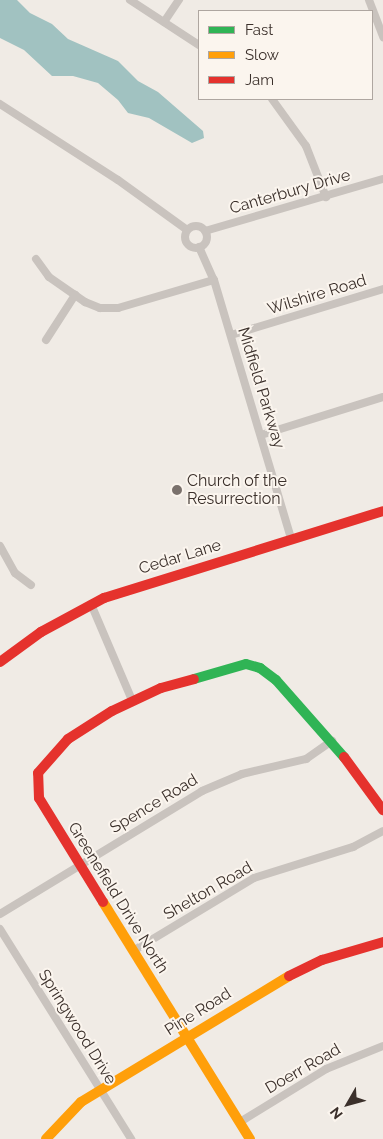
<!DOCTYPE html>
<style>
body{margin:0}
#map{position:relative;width:383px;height:1139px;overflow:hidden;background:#f0ebe5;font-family:Raleway,sans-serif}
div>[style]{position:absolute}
.water>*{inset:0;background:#a1c2c1}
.street>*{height:8px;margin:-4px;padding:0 4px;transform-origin:4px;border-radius:4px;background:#c9c3be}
.street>.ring{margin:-4px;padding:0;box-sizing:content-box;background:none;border:8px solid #c9c3be;border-radius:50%}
.fast>*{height:10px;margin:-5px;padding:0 5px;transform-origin:5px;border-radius:5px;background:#30b455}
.slow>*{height:10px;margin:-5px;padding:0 5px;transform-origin:5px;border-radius:5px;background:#ff9f0a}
.jam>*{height:10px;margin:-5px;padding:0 5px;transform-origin:5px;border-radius:5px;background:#e5322d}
.dots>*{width:14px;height:14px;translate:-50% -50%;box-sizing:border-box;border:2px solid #fbf5ee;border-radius:50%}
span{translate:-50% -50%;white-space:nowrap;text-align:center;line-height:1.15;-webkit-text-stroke:4px #fbf5ee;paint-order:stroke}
.street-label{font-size:16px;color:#3b302b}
.poi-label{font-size:16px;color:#3b302b}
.left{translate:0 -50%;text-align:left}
.legend{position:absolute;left:198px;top:10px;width:175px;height:90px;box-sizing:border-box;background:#fbf5ee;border:1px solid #aea6a0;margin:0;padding:6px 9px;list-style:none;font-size:15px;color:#3b302b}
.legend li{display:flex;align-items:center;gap:10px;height:25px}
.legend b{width:25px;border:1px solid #aea6a0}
.north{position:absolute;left:323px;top:1079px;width:50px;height:50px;-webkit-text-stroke:4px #fbf5ee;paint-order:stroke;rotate:232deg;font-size:14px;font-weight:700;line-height:20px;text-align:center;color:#3b302b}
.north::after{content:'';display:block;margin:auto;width:18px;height:22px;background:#3b302b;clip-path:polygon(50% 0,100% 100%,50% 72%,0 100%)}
</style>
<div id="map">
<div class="water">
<i style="clip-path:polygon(0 0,17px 0,30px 13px,52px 24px,68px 39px,118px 61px,138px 81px,158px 92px,203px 131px,204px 138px,192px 143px,149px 118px,128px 113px,118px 100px,98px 83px,73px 76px,52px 76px,24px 50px,0 38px)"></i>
</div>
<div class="street">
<i style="left:130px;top:0;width:82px;rotate:33.1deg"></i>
<i style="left:369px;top:0;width:40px;rotate:69deg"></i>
<i style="left:164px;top:22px;width:27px;rotate:-56deg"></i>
<i style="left:272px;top:99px;width:58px;rotate:54.1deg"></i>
<i style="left:306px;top:146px;width:55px;rotate:68.6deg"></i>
<i style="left:0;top:104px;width:140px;rotate:32.8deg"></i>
<i style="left:118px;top:180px;width:85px;rotate:35.9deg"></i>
<i class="ring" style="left:185px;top:226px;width:14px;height:14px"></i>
<i style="left:205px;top:231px;width:185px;rotate:-16.3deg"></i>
<i style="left:199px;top:247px;width:36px;rotate:66deg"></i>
<i style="left:214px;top:280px;width:270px;rotate:73.4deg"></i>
<i style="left:36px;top:259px;width:22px;rotate:54deg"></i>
<i style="left:49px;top:277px;width:44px;rotate:34.8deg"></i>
<i style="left:85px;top:302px;width:16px;rotate:22deg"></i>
<i style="left:100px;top:308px;width:18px"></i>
<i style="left:118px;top:308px;width:100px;rotate:-16.3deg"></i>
<i style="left:231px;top:335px;width:159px;rotate:-16.8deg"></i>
<i style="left:46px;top:340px;width:54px;rotate:-57.2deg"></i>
<i style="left:261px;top:435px;width:128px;rotate:-17.3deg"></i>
<i style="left:0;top:546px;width:31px;rotate:61deg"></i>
<i style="left:15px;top:573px;width:20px;rotate:37deg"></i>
<i style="left:91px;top:604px;width:104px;rotate:66.9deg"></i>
<i style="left:0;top:914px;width:237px;rotate:-31.3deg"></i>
<i style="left:202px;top:791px;width:43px;rotate:-23deg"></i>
<i style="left:242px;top:774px;width:66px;rotate:-13.2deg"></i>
<i style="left:306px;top:759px;width:32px;rotate:-35deg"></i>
<i style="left:0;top:929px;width:248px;rotate:58deg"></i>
<i style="left:133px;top:951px;width:141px;rotate:-31.1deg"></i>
<i style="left:254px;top:878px;width:104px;rotate:-17.4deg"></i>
<i style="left:353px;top:847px;width:34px;rotate:-28deg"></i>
<i style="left:240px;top:1122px;width:101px;rotate:-31.6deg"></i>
<i style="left:326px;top:1069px;width:61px;rotate:-22deg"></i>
</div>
<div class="fast">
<i style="left:194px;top:679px;width:54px;rotate:-16.1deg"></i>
<i style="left:246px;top:664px;width:15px;rotate:16deg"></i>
<i style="left:260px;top:668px;width:20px;rotate:37deg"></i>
<i style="left:276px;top:680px;width:103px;rotate:48.6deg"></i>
</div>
<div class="slow">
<i style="left:103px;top:902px;width:279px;rotate:58.2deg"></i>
<i style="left:46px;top:1139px;width:51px;rotate:-46.6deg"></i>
<i style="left:81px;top:1102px;width:243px;rotate:-31.2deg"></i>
</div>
<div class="jam">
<i style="left:0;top:662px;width:51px;rotate:-36.2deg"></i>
<i style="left:41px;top:632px;width:72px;rotate:-28.4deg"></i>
<i style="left:104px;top:598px;width:292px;rotate:-17.3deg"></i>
<i style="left:344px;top:757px;width:66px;rotate:53.7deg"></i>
<i style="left:103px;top:902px;width:122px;rotate:-121.6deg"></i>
<i style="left:39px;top:798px;width:25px;rotate:-92deg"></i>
<i style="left:38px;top:773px;width:45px;rotate:-48.6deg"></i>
<i style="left:68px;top:739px;width:52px;rotate:-32.5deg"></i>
<i style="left:112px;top:711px;width:54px;rotate:-25.1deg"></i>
<i style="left:161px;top:688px;width:34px;rotate:-15deg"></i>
<i style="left:289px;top:976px;width:37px;rotate:-26deg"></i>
<i style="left:322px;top:960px;width:64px;rotate:-16.4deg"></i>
</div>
<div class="dots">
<i style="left:177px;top:490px;background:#7a716c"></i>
</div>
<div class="street-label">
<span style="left:290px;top:192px;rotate:-16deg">Canterbury Drive</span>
<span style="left:317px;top:295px;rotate:-17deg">Wilshire Road</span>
<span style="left:261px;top:388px;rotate:73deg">Midfield Parkway</span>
<span style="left:180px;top:557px;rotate:-17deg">Cedar Lane</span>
<span style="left:154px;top:804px;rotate:-31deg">Spence Road</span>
<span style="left:208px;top:891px;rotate:-30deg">Shelton Road</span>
<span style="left:118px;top:898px;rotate:58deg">Greenefield Drive North</span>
<span style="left:198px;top:1012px;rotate:-32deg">Pine Road</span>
<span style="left:77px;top:1027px;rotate:58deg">Springwood Drive</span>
<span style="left:303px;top:1069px;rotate:-30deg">Doerr Road</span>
</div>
<div class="poi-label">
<span class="left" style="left:187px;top:490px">Church of the<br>Resurrection</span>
</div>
<ul class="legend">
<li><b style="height:6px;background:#30b455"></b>Fast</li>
<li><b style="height:6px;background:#ff9f0a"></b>Slow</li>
<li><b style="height:6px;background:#e5322d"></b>Jam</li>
</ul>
<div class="north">N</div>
</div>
